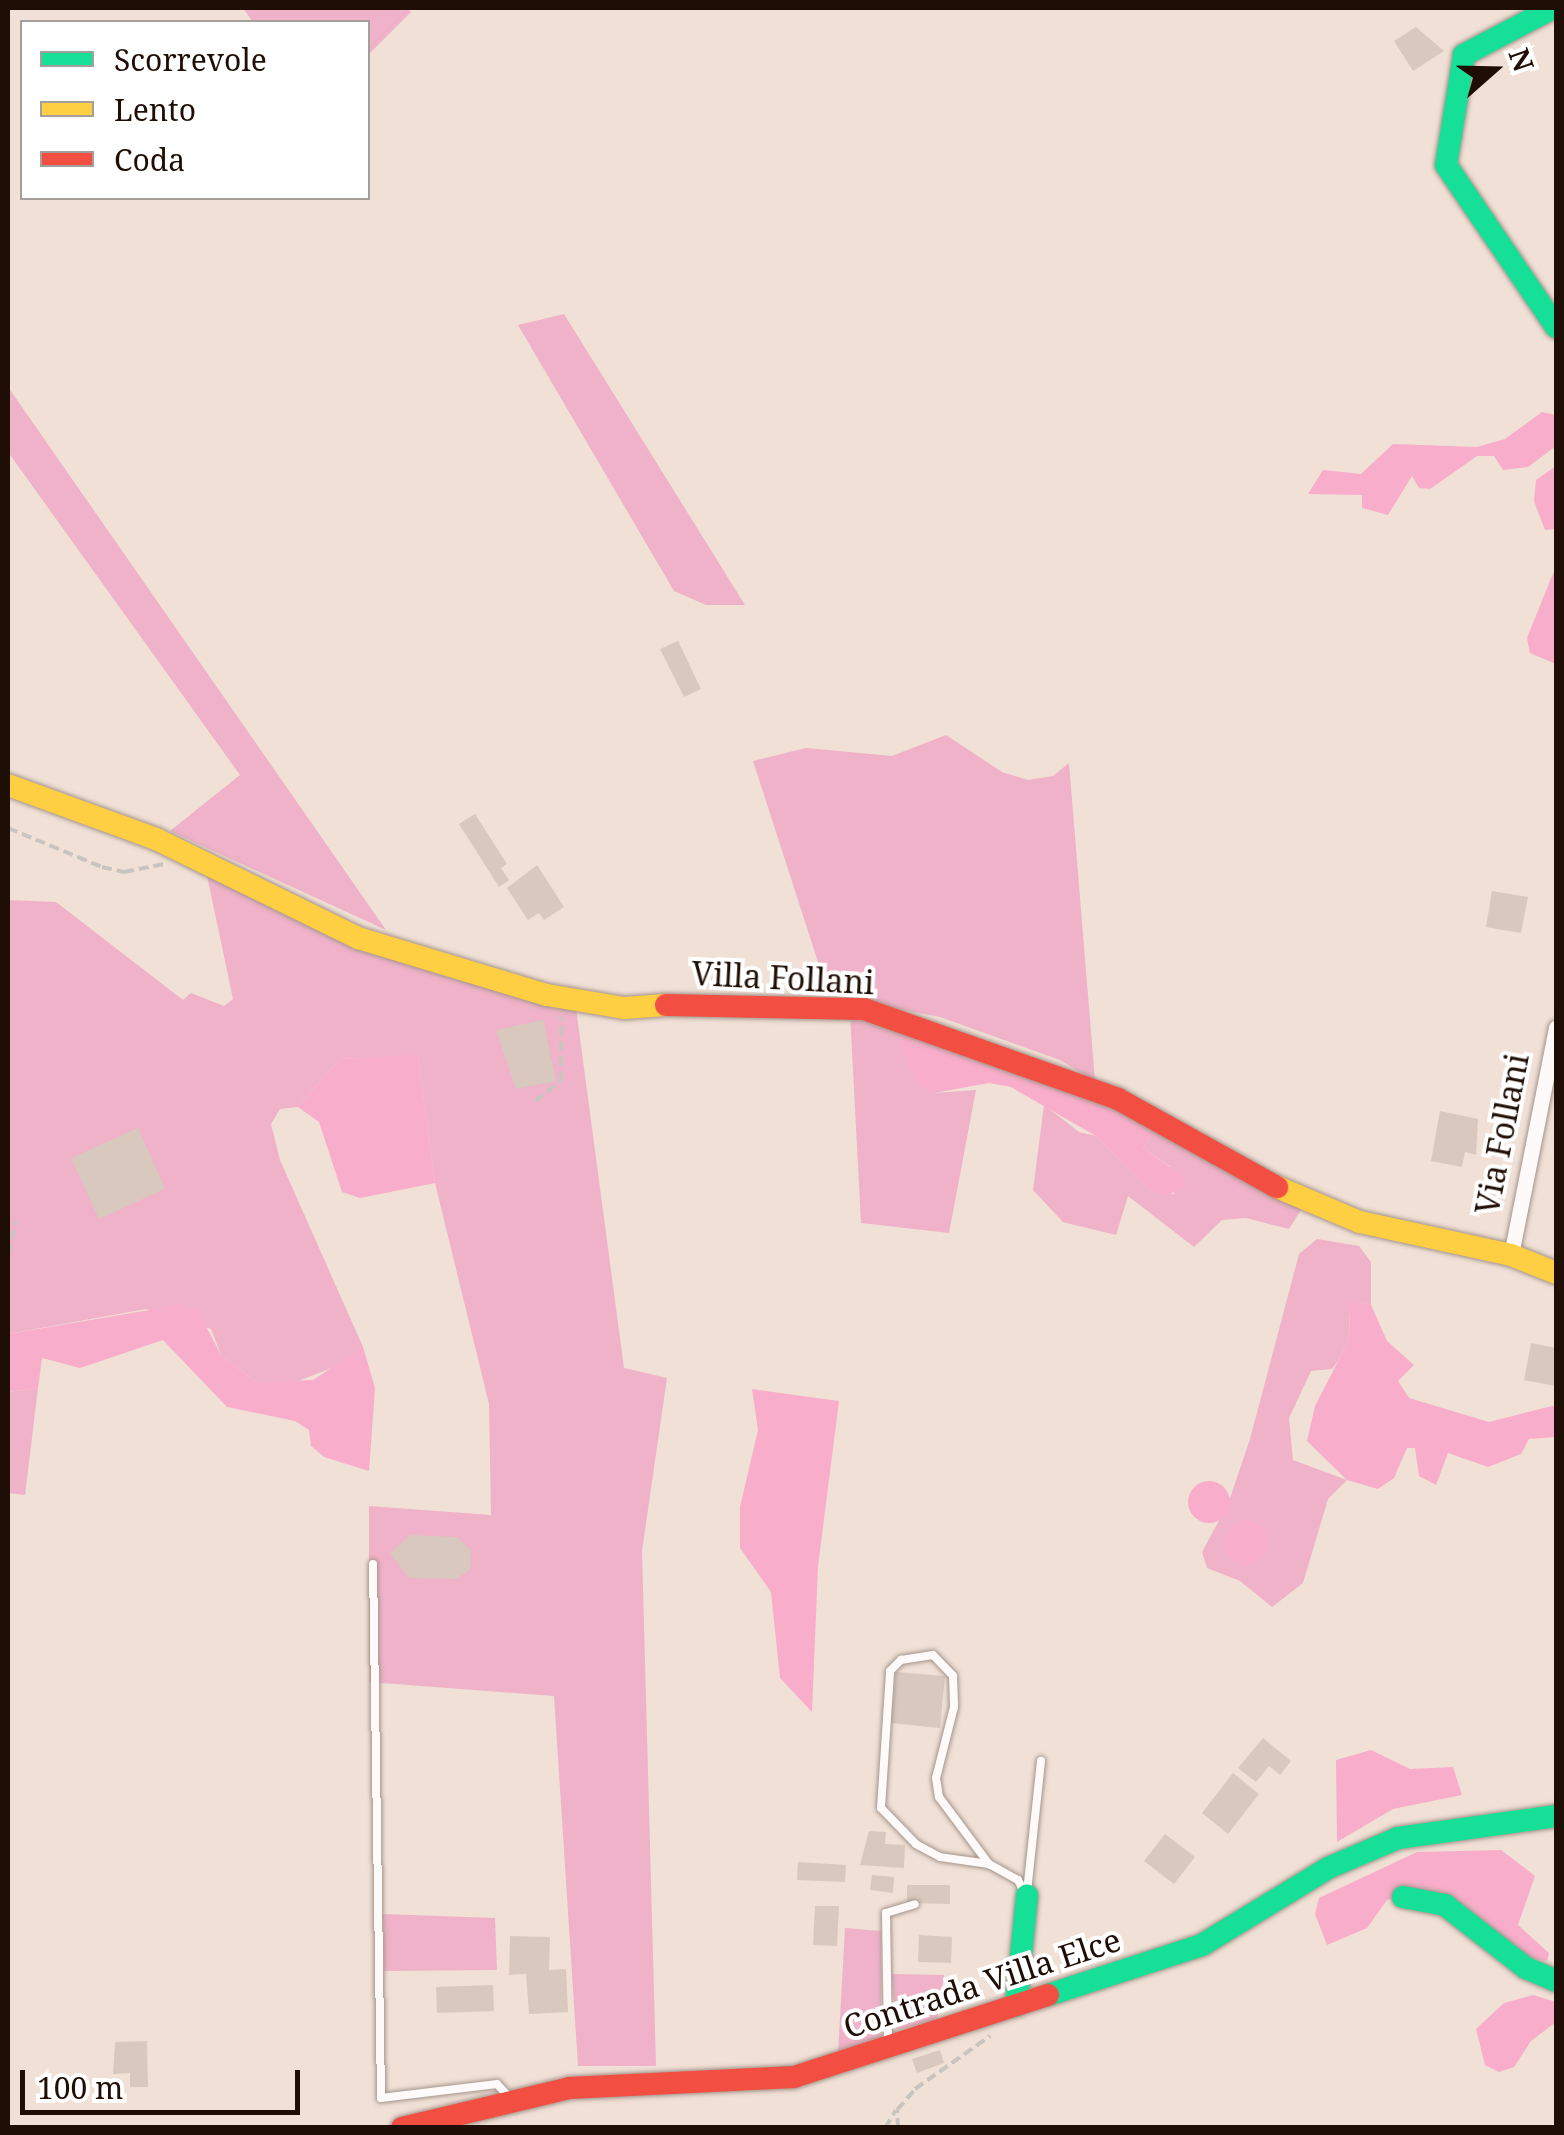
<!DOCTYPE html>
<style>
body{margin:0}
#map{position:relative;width:1564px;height:2135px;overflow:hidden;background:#f0e0d6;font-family:"Noto Serif",serif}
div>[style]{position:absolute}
.green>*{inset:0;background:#efb2c8}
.forest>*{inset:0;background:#f8adca}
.round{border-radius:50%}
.building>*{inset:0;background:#d8c8be}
.path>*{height:4px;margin-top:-2px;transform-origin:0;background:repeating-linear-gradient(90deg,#cac4c0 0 10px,transparent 0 15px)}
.roads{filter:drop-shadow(0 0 2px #a4958c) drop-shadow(0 0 2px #a4958c)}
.lane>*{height:8px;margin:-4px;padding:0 4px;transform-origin:4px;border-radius:4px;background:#fdfaf9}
.street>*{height:15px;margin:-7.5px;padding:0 7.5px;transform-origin:7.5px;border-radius:7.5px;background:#fdfaf9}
.fast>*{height:22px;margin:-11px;padding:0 11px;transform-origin:11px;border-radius:11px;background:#16e098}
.slow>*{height:22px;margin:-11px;padding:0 11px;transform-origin:11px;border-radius:11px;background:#ffcf43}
.jam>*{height:22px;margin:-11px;padding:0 11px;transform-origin:11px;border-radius:11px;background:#f24e42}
span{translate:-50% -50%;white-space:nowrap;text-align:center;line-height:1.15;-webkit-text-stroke:8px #fff;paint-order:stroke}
.street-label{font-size:32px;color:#1f0e05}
.frame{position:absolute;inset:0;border:10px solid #1f0e05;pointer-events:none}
.legend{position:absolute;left:20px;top:20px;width:350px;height:180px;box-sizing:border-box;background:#fff;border:2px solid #a59f9b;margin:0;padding:12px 18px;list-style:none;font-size:30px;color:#1f0e05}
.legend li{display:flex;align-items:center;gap:20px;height:50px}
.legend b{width:50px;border:2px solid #a59f9b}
.north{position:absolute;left:1444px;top:20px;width:100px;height:100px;-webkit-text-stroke:8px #fff;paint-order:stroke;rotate:70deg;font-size:28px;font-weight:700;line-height:40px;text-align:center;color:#1f0e05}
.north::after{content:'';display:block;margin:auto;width:35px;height:45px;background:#1f0e05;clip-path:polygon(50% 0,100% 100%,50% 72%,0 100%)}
.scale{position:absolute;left:20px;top:2070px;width:280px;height:45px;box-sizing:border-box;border:5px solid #1f0e05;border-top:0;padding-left:12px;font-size:30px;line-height:35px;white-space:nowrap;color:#1f0e05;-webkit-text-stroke:8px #fff;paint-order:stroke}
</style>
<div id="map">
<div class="green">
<i style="clip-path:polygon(243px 8px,407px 8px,411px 12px,368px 55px,368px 22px,253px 22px)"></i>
<i style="clip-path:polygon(564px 314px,745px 605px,706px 605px,674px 591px,518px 325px)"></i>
<i style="clip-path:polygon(8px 387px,386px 930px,170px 831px,240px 775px,8px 452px)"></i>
<i style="clip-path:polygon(946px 735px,1002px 772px,1028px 780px,1053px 776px,1069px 763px,1095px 1081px,1060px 1060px,940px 1017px,829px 996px,753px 761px,806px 748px,892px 756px)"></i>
<i style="clip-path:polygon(206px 871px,576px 1008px,624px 1368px,667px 1378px,642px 1551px,656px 2066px,578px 2066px,554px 1696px,369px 1682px,369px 1506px,491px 1515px,489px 1404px,435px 1183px,418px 1056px,340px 1059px,298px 1107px,280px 1109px,271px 1124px,280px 1160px,363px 1347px,337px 1366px,285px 1386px,256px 1382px,221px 1355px,211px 1329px,146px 1309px,8px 1334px,8px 900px,56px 902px,183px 1000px,191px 993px,224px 1006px,233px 999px)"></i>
<i style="clip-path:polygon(850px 1013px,901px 1031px,934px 1093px,976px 1090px,949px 1233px,861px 1223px)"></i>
<i style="clip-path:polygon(1044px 1105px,1079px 1132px,1096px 1136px,1149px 1190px,1174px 1194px,1171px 1167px,1143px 1148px,1156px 1130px,1302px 1208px,1289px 1229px,1246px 1218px,1222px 1220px,1194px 1247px,1128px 1196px,1116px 1235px,1063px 1222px,1033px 1190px)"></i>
<i style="clip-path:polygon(1317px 1239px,1359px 1246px,1371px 1262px,1371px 1305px,1358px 1302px,1349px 1314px,1350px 1338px,1338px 1361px,1332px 1369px,1311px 1371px,1289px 1418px,1293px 1460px,1347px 1480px,1328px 1499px,1303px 1583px,1272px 1607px,1240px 1581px,1207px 1568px,1202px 1552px,1228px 1504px,1250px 1439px,1299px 1254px)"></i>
<i style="clip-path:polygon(38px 1388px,25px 1495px,8px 1493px,8px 1392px)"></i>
<i style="clip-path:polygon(383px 1914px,495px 1918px,497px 1970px,384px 1971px)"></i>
<i style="clip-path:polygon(845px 1928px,881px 1931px,881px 2042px,838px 2054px)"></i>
<i style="clip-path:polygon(892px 1974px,944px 1975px,937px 2020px,896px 2030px)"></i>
</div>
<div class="forest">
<i style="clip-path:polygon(1542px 412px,1556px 415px,1556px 446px,1528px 467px,1503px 470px,1494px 456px,1477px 456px,1430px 489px,1419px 488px,1412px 476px,1388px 515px,1362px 508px,1362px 495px,1308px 494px,1323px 470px,1361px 474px,1393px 444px,1477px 447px,1505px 439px)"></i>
<i style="clip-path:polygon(1556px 466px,1556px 529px,1545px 530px,1534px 501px,1536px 480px)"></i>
<i style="clip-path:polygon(1556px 566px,1556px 664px,1530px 653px,1527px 638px)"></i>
<i style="clip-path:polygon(901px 1031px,1082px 1093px,1156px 1130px,1143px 1148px,1183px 1176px,1186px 1188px,1166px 1195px,1149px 1190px,1096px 1136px,1011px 1087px,989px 1083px,934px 1093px,921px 1087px,904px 1057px)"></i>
<i style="clip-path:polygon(418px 1055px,435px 1183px,360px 1198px,342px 1192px,319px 1122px,298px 1107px,340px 1059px)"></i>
<i style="clip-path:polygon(1358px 1302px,1371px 1305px,1387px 1341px,1414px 1365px,1398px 1381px,1409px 1398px,1489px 1422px,1556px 1405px,1556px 1437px,1529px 1439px,1521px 1454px,1488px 1467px,1448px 1453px,1436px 1485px,1419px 1476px,1415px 1448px,1407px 1448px,1394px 1478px,1378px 1489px,1347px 1480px,1307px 1441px,1315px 1406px,1350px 1338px,1349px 1305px)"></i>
<i style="clip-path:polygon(179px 1305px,198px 1311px,221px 1355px,256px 1382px,313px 1380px,363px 1347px,375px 1388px,369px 1471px,324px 1457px,311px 1446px,309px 1430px,295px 1421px,227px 1407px,163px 1340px,80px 1368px,42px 1358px,38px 1388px,8px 1392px,8px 1334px)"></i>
<i style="clip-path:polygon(752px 1389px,839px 1401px,818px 1566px,812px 1712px,780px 1678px,771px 1592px,740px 1548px,740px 1507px,758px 1430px)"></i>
<i class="round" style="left:1188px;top:1481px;width:42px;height:42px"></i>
<i class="round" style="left:1224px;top:1521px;width:44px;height:44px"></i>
<i style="clip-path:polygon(1371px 1750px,1410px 1769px,1453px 1767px,1462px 1795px,1393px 1809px,1337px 1842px,1336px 1760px)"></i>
<i style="clip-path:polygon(1501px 1850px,1535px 1876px,1518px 1925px,1549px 1953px,1547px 1961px,1514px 1955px,1401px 1895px,1387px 1900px,1367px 1928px,1327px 1945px,1315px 1914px,1319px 1898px,1417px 1852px)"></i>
<i style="clip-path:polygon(1533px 1995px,1556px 2002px,1556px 2022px,1531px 2041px,1514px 2067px,1499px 2072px,1485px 2065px,1476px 2029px,1504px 2003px)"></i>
</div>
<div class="building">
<i style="clip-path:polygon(1416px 27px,1444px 51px,1413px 71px,1394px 41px)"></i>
<i style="clip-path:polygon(678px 641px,701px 689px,684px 697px,660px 649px)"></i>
<i style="clip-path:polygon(475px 814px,507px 864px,501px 868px,509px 880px,499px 887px,459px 824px)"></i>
<i style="clip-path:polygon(537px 865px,564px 907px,544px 920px,539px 913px,528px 920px,507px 888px)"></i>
<i style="clip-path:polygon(1492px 891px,1528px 897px,1521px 933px,1486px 927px)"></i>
<i style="clip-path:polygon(543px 1020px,556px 1081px,516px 1089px,496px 1030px)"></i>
<i style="clip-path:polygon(1440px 1111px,1478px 1119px,1476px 1155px,1465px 1152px,1462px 1167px,1431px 1161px)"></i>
<i style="clip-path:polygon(138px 1128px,165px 1189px,99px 1219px,71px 1158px)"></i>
<i style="clip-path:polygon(1531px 1343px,1556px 1348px,1556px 1386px,1524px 1380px)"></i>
<i style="clip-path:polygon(410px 1535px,457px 1537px,471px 1550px,470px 1570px,456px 1579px,409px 1578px,390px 1553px)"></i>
<i style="clip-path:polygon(896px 1672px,945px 1676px,940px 1728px,891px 1723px)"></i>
<i style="clip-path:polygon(1263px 1738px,1291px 1761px,1280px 1775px,1269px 1766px,1256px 1782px,1238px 1768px)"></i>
<i style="clip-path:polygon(1233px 1773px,1259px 1794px,1228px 1834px,1202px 1813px)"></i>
<i style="clip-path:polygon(869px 1831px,886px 1832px,885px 1844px,905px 1845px,904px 1868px,860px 1865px)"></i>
<i style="clip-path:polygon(1165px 1834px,1195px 1857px,1174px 1884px,1144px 1861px)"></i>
<i style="clip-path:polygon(798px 1862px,846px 1865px,845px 1882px,797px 1880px)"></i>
<i style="clip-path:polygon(872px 1875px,894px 1877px,893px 1893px,870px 1890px)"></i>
<i style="clip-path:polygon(907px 1885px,950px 1885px,950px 1904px,907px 1903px)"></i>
<i style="clip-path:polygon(815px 1906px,839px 1906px,837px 1946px,813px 1945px)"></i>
<i style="clip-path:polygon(919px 1935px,952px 1937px,951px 1963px,918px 1962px)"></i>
<i style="clip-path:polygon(510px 1936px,550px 1937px,549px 1970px,566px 1969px,568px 2012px,529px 2014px,526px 1974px,509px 1975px)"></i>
<i style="clip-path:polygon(493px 1985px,494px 2011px,437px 2013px,436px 1987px)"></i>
<i style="clip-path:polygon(147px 2041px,148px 2087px,130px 2087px,130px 2073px,113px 2074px,115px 2042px)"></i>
<i style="clip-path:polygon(940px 2050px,944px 2063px,917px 2073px,912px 2059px)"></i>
</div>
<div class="path">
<i style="left:8px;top:828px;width:102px;rotate:22.5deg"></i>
<i style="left:102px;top:867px;width:23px;rotate:13deg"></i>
<i style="left:124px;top:872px;width:41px;rotate:-11.3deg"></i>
<i style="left:535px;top:1101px;width:33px;rotate:-38deg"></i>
<i style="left:561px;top:1081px;width:65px;rotate:-90deg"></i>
<i style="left:8px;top:1254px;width:34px;rotate:-76deg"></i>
<i style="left:885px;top:2128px;width:21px;rotate:-59deg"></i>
<i style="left:898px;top:2128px;width:18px;rotate:-93deg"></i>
<i style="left:897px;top:2110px;width:28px;rotate:-49deg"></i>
<i style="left:915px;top:2089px;width:92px;rotate:-35.2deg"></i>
</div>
<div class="roads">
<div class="lane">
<i style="left:373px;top:1564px;width:534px;rotate:89.14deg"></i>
<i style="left:381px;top:2098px;width:117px;rotate:-6.9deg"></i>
<i style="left:497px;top:2084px;width:18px;rotate:47deg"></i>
<i style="left:989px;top:1864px;width:49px;rotate:-171.9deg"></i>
<i style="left:940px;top:1857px;width:27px;rotate:-152deg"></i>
<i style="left:916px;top:1844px;width:50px;rotate:-134.2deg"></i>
<i style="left:881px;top:1808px;width:137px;rotate:-86.2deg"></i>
<i style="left:890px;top:1671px;width:16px;rotate:-45deg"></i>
<i style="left:901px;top:1660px;width:32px;rotate:-9deg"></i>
<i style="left:933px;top:1655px;width:29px;rotate:46deg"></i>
<i style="left:953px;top:1676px;width:31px;rotate:88deg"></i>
<i style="left:954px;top:1707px;width:73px;rotate:104.2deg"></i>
<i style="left:936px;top:1778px;width:19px;rotate:81deg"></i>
<i style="left:939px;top:1797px;width:84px;rotate:53.3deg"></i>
<i style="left:989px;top:1864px;width:33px;rotate:29deg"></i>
<i style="left:1018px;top:1880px;width:13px;rotate:63deg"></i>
<i style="left:1027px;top:1892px;width:132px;rotate:-83.9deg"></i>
<i style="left:888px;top:2042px;width:129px;rotate:-90.9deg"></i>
<i style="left:886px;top:1913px;width:30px;rotate:-17deg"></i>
</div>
<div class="street">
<i style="left:1511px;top:1255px;width:232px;rotate:-78.8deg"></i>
</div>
<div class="fast">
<i style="left:1553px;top:8px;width:101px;rotate:152.2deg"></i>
<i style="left:1464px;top:55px;width:111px;rotate:99.3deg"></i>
<i style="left:1446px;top:165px;width:196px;rotate:55.8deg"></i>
<i style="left:1403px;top:1897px;width:43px;rotate:10.8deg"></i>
<i style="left:1445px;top:1905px;width:103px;rotate:37.9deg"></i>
<i style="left:1526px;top:1968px;width:33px;rotate:23deg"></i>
<i style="left:1048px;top:1995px;width:162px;rotate:-18deg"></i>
<i style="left:1202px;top:1945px;width:148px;rotate:-31.4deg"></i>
<i style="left:1328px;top:1868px;width:76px;rotate:-23.2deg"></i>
<i style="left:1398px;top:1838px;width:160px;rotate:-7.9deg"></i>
<i style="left:1016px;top:2006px;width:111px;rotate:-84.3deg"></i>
</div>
<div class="slow">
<i style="left:8px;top:785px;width:158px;rotate:20deg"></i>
<i style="left:156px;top:839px;width:225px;rotate:26.1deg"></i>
<i style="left:358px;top:938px;width:197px;rotate:16.8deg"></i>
<i style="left:547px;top:995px;width:78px;rotate:9.6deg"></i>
<i style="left:624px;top:1008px;width:42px;rotate:-4.1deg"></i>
<i style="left:1277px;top:1187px;width:90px;rotate:22.9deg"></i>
<i style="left:1360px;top:1222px;width:155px;rotate:12.3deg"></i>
<i style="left:1511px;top:1255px;width:48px;rotate:21.8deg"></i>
</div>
<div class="jam">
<i style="left:666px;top:1005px;width:198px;rotate:1.2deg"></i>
<i style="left:864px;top:1009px;width:269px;rotate:19.5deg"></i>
<i style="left:1118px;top:1099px;width:182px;rotate:29deg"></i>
<i style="left:402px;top:2128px;width:173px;rotate:-13.4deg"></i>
<i style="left:570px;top:2088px;width:224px;rotate:-2.8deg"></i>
<i style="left:794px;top:2077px;width:267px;rotate:-17.9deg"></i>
</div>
</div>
<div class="street-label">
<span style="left:783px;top:978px;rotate:3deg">Villa Follani</span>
<span style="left:1502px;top:1134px;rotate:-79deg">Via Follani</span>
<span style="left:982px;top:1983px;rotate:-18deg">Contrada Villa Elce</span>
</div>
<div class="frame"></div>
<ul class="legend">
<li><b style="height:12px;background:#16e098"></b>Scorrevole</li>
<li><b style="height:12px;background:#ffcf43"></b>Lento</li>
<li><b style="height:12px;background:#f24e42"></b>Coda</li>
</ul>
<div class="north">N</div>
<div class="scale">100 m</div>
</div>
